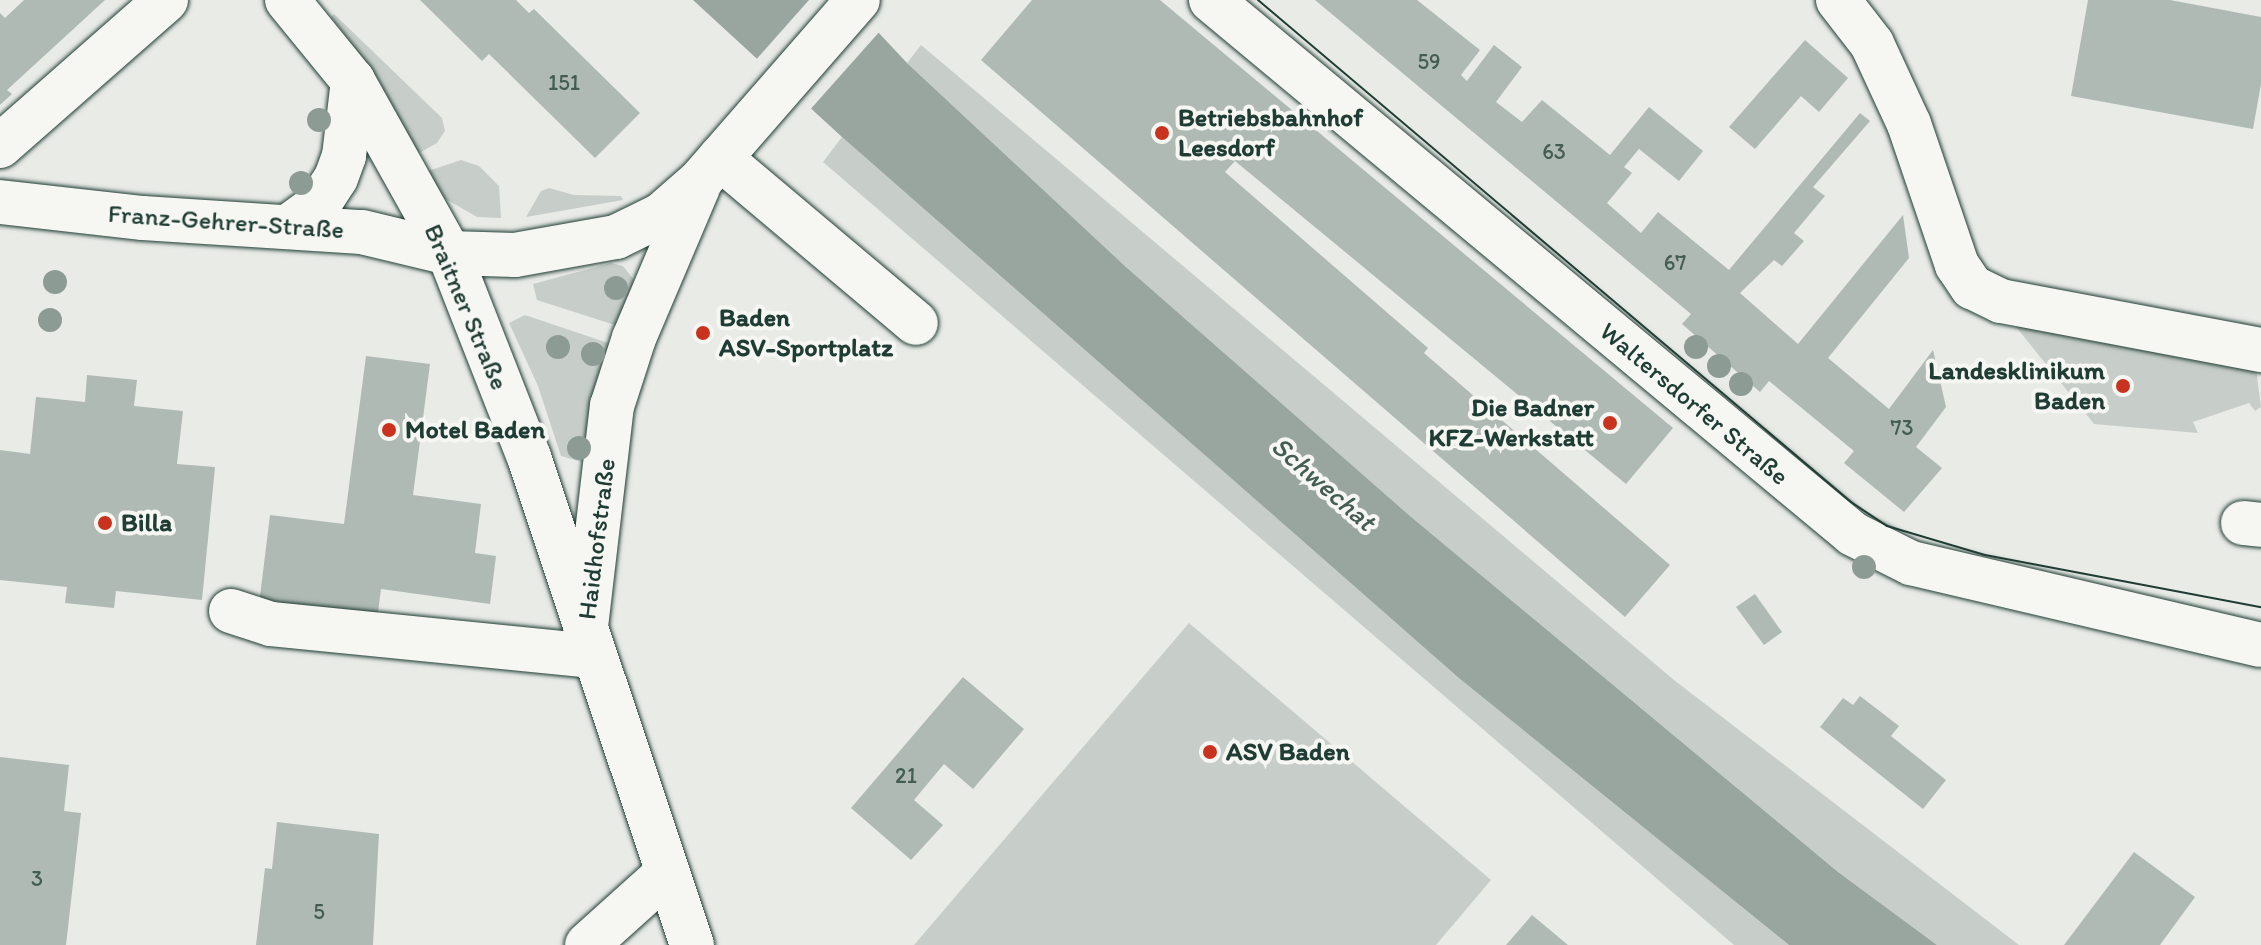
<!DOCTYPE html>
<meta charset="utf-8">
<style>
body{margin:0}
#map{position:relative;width:2261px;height:945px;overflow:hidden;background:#e9ebe7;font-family:Itim,sans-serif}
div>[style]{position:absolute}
.green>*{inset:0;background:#c7cec9}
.water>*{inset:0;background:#99a6a0}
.pier>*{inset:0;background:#e9ebe7}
.building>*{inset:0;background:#b0bab5}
.roads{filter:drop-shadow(0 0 2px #1f3d34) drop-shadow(0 0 2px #1f3d34)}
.minor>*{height:44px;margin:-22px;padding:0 22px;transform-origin:22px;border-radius:22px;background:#f6f6f2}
.major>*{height:44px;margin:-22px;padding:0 22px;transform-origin:22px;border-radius:22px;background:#f6f6f2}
.tram>*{height:2px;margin:-1px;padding:0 1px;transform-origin:1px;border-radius:1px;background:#1f3d34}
.trees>*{width:24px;height:24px;margin:-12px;border-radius:50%;background:#8d9b95}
.dots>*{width:22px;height:22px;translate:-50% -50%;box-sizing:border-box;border:4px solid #f6f6f2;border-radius:50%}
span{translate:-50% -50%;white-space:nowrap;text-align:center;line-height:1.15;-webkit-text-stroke:8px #f6f6f2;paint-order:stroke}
.number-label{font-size:22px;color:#435c54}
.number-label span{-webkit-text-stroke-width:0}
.poi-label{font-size:26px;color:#1f3d34;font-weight:700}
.left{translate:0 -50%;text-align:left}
.right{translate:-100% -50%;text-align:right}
.street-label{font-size:26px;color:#1f3d34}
.water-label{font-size:28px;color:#445c54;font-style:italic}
</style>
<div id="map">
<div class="green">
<i style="clip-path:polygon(334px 14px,442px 118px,445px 131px,437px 143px,419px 153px,369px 66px,331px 17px)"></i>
<i style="clip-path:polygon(921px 45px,1674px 680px,2019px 945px,1937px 945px,1838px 872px,1410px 516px,1126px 267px,907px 63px)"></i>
<i style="clip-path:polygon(842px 137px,1460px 679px,1789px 945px,1734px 945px,823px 162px)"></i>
<i style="clip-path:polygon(461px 160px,479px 166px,499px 186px,501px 218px,477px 217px,444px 198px,428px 171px)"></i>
<i style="clip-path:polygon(549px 188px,574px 195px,621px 196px,623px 200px,526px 217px,541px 191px)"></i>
<i style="clip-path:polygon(611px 263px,623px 266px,634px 280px,621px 327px,537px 300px,533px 284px)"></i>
<i style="clip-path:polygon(525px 315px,614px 345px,590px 454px,582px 462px,561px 456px,538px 386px,509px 323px)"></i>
<i style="clip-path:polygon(2013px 323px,2255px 360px,2261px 407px,2255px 411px,2249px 403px,2193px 422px,2198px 433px,2094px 424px)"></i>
<i style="clip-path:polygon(1189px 623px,1491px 880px,1436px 945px,914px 945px)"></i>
</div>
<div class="water">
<i style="clip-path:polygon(693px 0,848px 0,907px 63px,1126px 267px,1410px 516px,1838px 872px,1937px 945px,1789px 945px,1460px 679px,842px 137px)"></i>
</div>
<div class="pier">
<i style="clip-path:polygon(809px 0,854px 0,881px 30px,808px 112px,754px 62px)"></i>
</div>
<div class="building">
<i style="clip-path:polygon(24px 0,105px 0,7px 90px,12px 94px,0 105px,0 13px,5px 18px)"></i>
<i style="clip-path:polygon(420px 0,516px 0,529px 13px,534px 9px,640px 113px,595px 158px,489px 54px,482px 61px)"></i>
<i style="clip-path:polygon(1032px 0,1160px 0,1673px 428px,1626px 484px,1235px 161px,1225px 172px,1428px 348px,1424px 353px,1670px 565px,1625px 617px,981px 60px)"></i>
<i style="clip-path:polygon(1315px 0,1417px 0,1480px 50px,1461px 75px,1467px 81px,1494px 45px,1522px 67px,1496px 102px,1522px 122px,1542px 100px,1610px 155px,1649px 107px,1703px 151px,1679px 181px,1639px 149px,1624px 167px,1632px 173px,1607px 203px,1641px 233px,1658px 212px,1729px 270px,1860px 113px,1870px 121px,1813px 187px,1825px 196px,1794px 233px,1804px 241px,1782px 266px,1774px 260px,1740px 293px,1798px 344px,1903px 215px,1909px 258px,1828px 358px,1889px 409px,1933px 350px,1946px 407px,1916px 447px,1942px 468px,1904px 512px,1844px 463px,1854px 451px,1769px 381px,1760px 392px,1682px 324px,1691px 314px)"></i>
<i style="clip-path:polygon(2088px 0,2170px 0,2261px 17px,2261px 84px,2253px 129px,2071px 96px)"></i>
<i style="clip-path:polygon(1805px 40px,1848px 78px,1819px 112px,1801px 96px,1755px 149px,1729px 127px)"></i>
<i style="clip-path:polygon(366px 356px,430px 364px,413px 495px,481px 504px,475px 553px,496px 556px,490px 604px,381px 589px,377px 620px,259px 604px,270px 515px,344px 524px)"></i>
<i style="clip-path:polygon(87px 375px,137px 380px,134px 406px,183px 411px,177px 464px,215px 467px,202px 600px,116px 591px,114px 608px,65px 603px,67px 587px,0 580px,0 450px,30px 454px,36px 397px,85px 402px)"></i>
<i style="clip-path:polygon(1755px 594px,1782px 632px,1764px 645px,1736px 607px)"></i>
<i style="clip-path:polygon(963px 677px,1024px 729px,973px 789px,944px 764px,914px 800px,943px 825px,911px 860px,851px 808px)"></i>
<i style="clip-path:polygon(1860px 696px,1899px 726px,1891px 736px,1946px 780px,1923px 809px,1820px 727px,1843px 698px,1853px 705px)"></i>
<i style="clip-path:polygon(0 757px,69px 765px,64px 811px,81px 813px,66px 945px,0 945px)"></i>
<i style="clip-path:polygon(277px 822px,379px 834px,373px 945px,256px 945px,265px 868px,272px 869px)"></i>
<i style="clip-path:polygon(2134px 852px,2195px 897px,2160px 945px,2064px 945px)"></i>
<i style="clip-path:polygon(1532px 915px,1568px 945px,1506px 945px)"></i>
</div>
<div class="roads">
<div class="minor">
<i style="left:1211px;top:0;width:835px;rotate:39.75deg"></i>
<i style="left:1853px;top:534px;width:65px;rotate:26.6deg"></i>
<i style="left:1911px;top:563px;width:359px;rotate:13.2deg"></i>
<i style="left:1838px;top:0;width:56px;rotate:52.3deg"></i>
<i style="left:1872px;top:44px;width:88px;rotate:65.2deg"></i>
<i style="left:1909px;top:124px;width:149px;rotate:71.2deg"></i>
<i style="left:1957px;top:265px;width:27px;rotate:56deg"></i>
<i style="left:1972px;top:287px;width:32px;rotate:26deg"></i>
<i style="left:2001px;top:301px;width:265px;rotate:10.7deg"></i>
<i style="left:0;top:146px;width:221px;rotate:-41.3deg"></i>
<i style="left:720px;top:158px;width:256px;rotate:40.1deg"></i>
<i style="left:0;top:202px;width:144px;rotate:6.4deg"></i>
<i style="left:143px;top:218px;width:219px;rotate:3.7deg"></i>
<i style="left:362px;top:232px;width:89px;rotate:13.6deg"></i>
<i style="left:449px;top:253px;width:66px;rotate:1.7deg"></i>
<i style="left:515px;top:255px;width:103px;rotate:-10.1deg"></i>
<i style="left:616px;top:237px;width:50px;rotate:-26.1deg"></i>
<i style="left:661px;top:215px;width:52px;rotate:-41.1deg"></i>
<i style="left:700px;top:181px;width:240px;rotate:-48.9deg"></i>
<i style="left:289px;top:226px;width:37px;rotate:-36deg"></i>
<i style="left:319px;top:204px;width:31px;rotate:-57deg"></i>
<i style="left:336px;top:178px;width:23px;rotate:-70deg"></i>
<i style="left:344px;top:156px;width:76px;rotate:-83.2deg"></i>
<i style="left:2243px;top:523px;width:18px;rotate:6deg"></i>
<i style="left:231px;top:611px;width:42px;rotate:18deg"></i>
<i style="left:271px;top:624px;width:324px;rotate:5.7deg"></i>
<i style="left:585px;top:635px;width:231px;rotate:-83.3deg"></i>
<i style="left:612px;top:406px;width:71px;rotate:-72.1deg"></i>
<i style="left:634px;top:338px;width:164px;rotate:-67deg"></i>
<i style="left:587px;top:945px;width:108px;rotate:-42deg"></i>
</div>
<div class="major">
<i style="left:287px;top:0;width:104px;rotate:50.8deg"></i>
<i style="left:353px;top:81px;width:197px;rotate:60.8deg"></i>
<i style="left:449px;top:253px;width:219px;rotate:68.6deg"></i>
<i style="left:529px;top:457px;width:515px;rotate:71.53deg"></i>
</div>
</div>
<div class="tram">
<i style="left:1258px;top:0;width:777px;rotate:40.25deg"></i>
<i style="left:1851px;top:502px;width:43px;rotate:33.7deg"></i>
<i style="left:1887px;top:526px;width:102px;rotate:16.5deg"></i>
<i style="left:1985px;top:555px;width:281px;rotate:10.7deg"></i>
</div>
<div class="trees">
<i style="left:319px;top:120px"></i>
<i style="left:301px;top:183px"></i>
<i style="left:55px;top:282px"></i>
<i style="left:616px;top:288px"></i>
<i style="left:50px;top:320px"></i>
<i style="left:558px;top:347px"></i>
<i style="left:1696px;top:347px"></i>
<i style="left:593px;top:354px"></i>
<i style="left:1719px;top:366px"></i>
<i style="left:1741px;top:384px"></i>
<i style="left:579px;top:448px"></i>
<i style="left:1864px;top:567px"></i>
</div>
<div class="dots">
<i style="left:1162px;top:133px;background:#c8321e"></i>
<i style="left:703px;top:333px;background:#c8321e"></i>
<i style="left:2123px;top:386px;background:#c8321e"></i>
<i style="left:1610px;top:423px;background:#c8321e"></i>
<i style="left:389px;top:430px;background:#c8321e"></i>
<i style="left:105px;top:523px;background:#c8321e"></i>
<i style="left:1210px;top:752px;background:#c8321e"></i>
</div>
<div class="number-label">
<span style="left:1429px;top:62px">59</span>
<span style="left:564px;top:83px">151</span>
<span style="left:1554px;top:152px">63</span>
<span style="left:1675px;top:263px">67</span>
<span style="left:1902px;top:428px">73</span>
<span style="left:906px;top:776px">21</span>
<span style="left:37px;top:879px">3</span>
<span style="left:319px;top:912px">5</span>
</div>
<div class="poi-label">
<span class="left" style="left:1178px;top:133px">Betriebsbahnhof<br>Leesdorf</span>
<span class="left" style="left:719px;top:333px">Baden<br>ASV-Sportplatz</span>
<span class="right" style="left:2105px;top:386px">Landesklinikum<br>Baden</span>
<span class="right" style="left:1594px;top:423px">Die Badner<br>KFZ-Werkstatt</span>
<span class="left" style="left:405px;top:430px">Motel Baden</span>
<span class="left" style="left:121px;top:523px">Billa</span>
<span class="left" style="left:1226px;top:752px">ASV Baden</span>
</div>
<div class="street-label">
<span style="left:226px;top:222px;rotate:4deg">Franz-Gehrer-Straße</span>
<span style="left:466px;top:307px;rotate:67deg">Braitner Straße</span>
<span style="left:1694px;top:404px;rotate:40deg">Waltersdorfer Straße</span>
<span style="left:597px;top:539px;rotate:-83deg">Haidhofstraße</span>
</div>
<div class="water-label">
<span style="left:1324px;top:483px;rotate:41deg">Schwechat</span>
</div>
</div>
